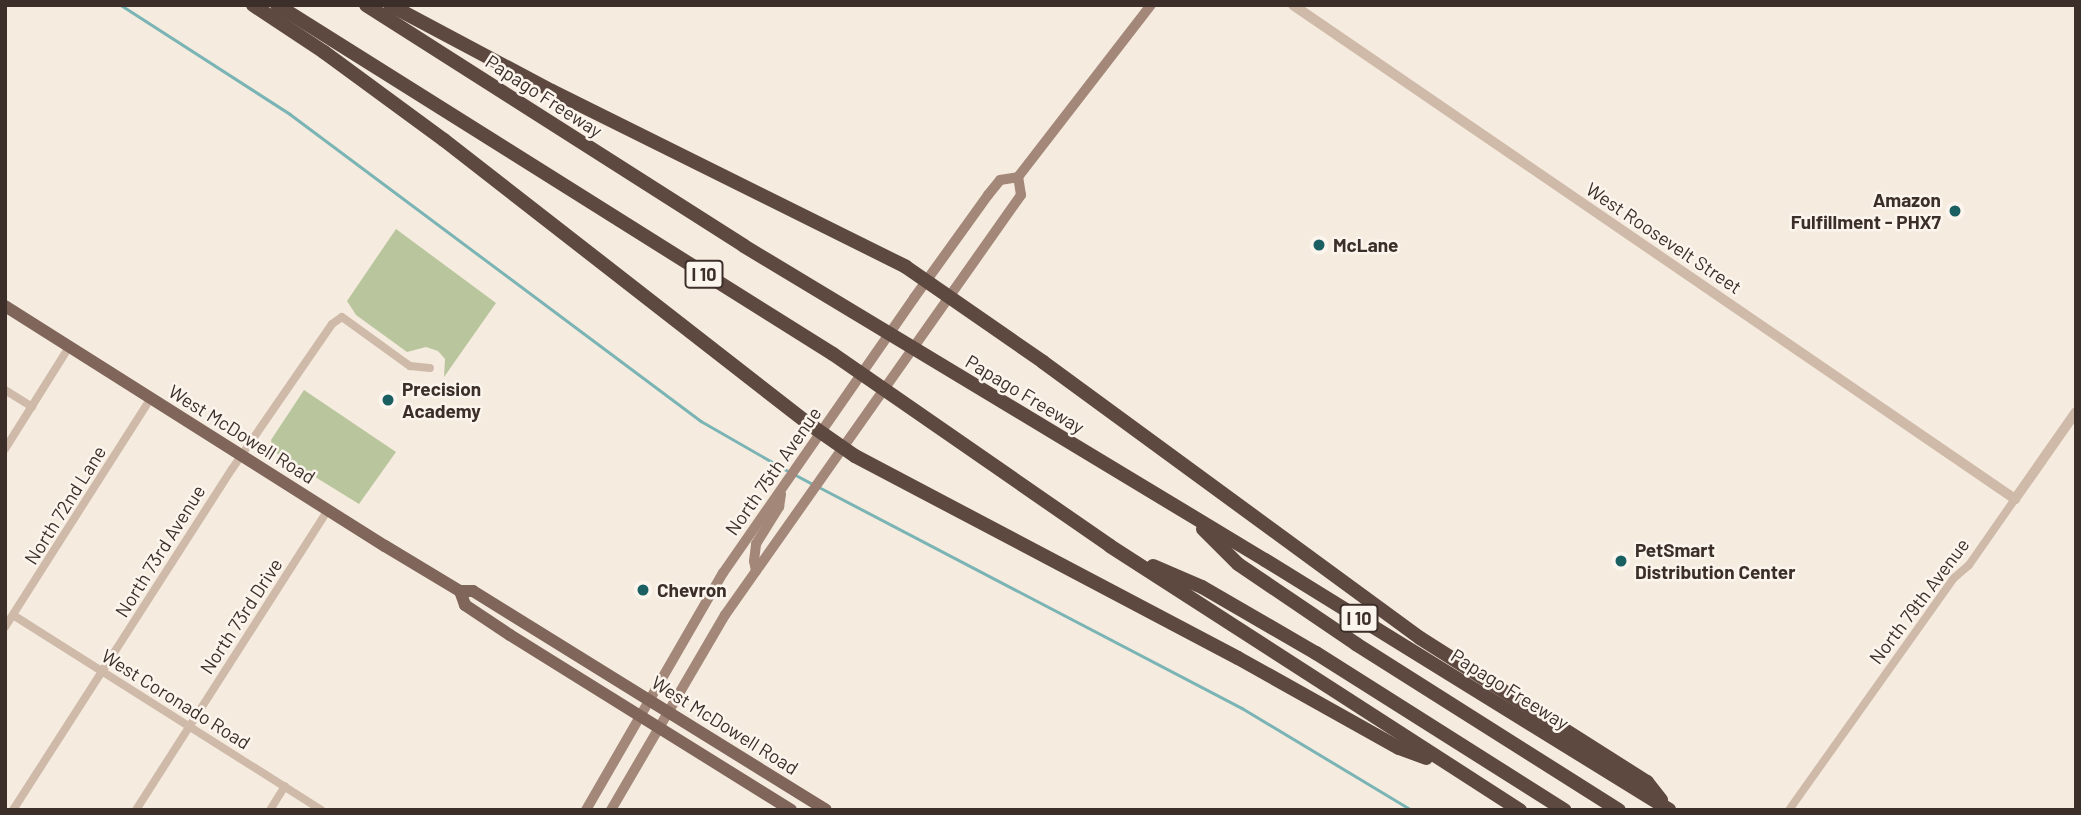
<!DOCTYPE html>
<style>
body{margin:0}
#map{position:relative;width:2081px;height:815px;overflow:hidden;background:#f5ebdf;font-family:Barlow,sans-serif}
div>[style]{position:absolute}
.green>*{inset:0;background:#b9c69d}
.stream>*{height:2.5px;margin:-1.25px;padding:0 1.25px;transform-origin:1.25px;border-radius:1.25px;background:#7bb4b5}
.minor>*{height:8px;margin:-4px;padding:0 4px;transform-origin:4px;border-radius:4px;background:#cfbaa9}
.tertiary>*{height:10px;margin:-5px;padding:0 5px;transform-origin:5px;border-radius:5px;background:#cfbaa9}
.secondary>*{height:10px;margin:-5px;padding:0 5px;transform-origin:5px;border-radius:5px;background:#a3887a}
.primary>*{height:12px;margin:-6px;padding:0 6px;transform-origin:6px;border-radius:6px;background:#7f655a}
.motorway>*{height:14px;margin:-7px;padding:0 7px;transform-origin:7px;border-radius:7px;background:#5e4940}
.dots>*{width:19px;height:19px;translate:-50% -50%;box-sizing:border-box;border:4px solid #fcf5ed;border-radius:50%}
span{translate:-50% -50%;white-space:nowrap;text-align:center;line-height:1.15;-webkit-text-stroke:5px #fcf5ed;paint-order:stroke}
.shield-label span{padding:2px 5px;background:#fcf5ed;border:2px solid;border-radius:5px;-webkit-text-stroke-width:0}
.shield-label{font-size:18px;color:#3c2f2a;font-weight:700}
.street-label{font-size:19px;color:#3c2f2a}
.poi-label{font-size:19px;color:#3c2f2a;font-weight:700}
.right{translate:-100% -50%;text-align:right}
.left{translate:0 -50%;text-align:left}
.frame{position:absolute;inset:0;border:7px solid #3c2f2a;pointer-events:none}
</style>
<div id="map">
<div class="green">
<i style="clip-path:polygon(396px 229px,496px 303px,444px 377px,445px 359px,438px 351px,426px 347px,407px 352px,356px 315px,347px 301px)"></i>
<i style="clip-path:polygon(304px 390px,396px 452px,359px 504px,273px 451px,271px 440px)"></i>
</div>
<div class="stream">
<i style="left:121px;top:5px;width:201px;rotate:32.8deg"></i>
<i style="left:290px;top:114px;width:513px;rotate:36.76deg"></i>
<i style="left:701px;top:421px;width:100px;rotate:29.9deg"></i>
<i style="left:794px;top:474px;width:21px;rotate:28deg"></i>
<i style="left:819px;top:487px;width:477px;rotate:27.6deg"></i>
<i style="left:1242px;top:708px;width:198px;rotate:31deg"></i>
</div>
<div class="minor">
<i style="left:5px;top:390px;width:32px;rotate:32deg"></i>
<i style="left:5px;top:449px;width:120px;rotate:-57.9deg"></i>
<i style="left:13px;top:615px;width:365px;rotate:32.3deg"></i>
<i style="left:5px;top:627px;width:270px;rotate:-57.5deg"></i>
<i style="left:13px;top:810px;width:405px;rotate:-57.3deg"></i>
<i style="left:232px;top:469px;width:176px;rotate:-55.4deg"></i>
<i style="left:332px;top:324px;width:12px;rotate:-35deg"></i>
<i style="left:342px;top:317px;width:84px;rotate:35.8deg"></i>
<i style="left:410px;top:366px;width:20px;rotate:6deg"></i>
<i style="left:136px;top:810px;width:356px;rotate:-57.4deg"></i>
<i style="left:270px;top:810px;width:28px;rotate:-58deg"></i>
<i style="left:1789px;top:810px;width:285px;rotate:-54.6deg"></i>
<i style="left:1954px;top:578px;width:20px;rotate:-41deg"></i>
<i style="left:1969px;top:565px;width:80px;rotate:-55.1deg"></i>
</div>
<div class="tertiary">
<i style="left:1293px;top:5px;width:875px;rotate:34.38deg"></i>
<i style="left:2015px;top:499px;width:106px;rotate:-55deg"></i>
</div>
<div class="secondary">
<i style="left:756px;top:571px;width:10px;rotate:-101deg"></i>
<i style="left:754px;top:561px;width:17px;rotate:-83deg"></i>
<i style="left:756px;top:544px;width:44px;rotate:-58.1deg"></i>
<i style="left:779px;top:507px;width:13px;rotate:-81deg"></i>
<i style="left:586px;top:810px;width:274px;rotate:-60deg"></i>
<i style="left:723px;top:573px;width:335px;rotate:-55.2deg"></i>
<i style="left:914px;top:298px;width:127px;rotate:-54.3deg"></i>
<i style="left:988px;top:195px;width:19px;rotate:-51deg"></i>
<i style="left:1000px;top:180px;width:18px;rotate:-9deg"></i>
<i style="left:1018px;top:177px;width:217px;rotate:-52.3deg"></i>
<i style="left:611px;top:810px;width:226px;rotate:-59.7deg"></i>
<i style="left:725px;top:615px;width:514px;rotate:-54.83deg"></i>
<i style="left:1021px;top:195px;width:18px;rotate:-99deg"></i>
</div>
<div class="primary">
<i style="left:5px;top:306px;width:449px;rotate:32.3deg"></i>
<i style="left:385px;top:546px;width:87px;rotate:31deg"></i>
<i style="left:460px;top:591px;width:13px"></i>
<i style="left:473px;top:591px;width:415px;rotate:31.8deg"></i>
<i style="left:460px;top:591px;width:15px;rotate:70deg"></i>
<i style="left:465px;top:605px;width:54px;rotate:33.7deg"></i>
<i style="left:510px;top:635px;width:331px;rotate:31.9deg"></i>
</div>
<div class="motorway">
<i style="left:253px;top:5px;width:85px;rotate:33.5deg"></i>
<i style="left:324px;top:52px;width:149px;rotate:36.3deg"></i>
<i style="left:444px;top:140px;width:462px;rotate:37.9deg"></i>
<i style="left:809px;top:424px;width:56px;rotate:34.8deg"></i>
<i style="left:855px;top:456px;width:433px;rotate:27.8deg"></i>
<i style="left:1238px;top:658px;width:184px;rotate:29.2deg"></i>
<i style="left:1399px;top:748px;width:29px;rotate:20deg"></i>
<i style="left:277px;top:5px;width:656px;rotate:32.12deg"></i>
<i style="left:833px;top:354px;width:337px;rotate:34.7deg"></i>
<i style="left:1110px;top:546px;width:488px;rotate:32.8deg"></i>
<i style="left:366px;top:5px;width:448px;rotate:32.5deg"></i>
<i style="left:744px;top:246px;width:608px;rotate:31.08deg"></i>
<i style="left:1265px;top:560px;width:475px;rotate:31.7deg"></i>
<i style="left:390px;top:5px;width:183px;rotate:28deg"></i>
<i style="left:552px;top:91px;width:395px;rotate:26.4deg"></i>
<i style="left:906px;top:267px;width:167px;rotate:34.7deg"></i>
<i style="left:1043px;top:362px;width:467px;rotate:36.2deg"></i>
<i style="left:1420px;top:638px;width:269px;rotate:32.4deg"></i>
<i style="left:1647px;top:782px;width:23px;rotate:52deg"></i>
<i style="left:1203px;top:529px;width:49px;rotate:45deg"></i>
<i style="left:1238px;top:564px;width:143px;rotate:34.1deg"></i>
<i style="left:1356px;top:644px;width:311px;rotate:32.3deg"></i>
<i style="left:1153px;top:566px;width:53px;rotate:23.2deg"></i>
<i style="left:1202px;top:587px;width:132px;rotate:30.1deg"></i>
<i style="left:1316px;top:653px;width:294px;rotate:32.3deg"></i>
</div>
<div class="dots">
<i style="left:1955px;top:211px;background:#1a5f62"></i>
<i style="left:1319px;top:245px;background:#1a5f62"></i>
<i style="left:388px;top:400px;background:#1a5f62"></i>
<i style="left:1621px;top:561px;background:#1a5f62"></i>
<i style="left:643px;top:590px;background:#1a5f62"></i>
</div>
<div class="shield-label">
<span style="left:704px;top:274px">I 10</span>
<span style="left:1359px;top:618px">I 10</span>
</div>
<div class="street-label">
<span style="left:544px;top:96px;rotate:33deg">Papago Freeway</span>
<span style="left:1664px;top:238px;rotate:34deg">West Roosevelt Street</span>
<span style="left:1025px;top:394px;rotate:31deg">Papago Freeway</span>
<span style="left:242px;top:434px;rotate:32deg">West McDowell Road</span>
<span style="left:773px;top:471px;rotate:-55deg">North 75th Avenue</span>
<span style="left:65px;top:505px;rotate:-58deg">North 72nd Lane</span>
<span style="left:160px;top:551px;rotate:-58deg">North 73rd Avenue</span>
<span style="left:1919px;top:601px;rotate:-53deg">North 79th Avenue</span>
<span style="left:241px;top:616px;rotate:-57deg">North 73rd Drive</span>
<span style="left:1510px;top:689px;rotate:32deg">Papago Freeway</span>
<span style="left:176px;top:699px;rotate:32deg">West Coronado Road</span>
<span style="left:725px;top:725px;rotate:32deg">West McDowell Road</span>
</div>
<div class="poi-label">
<span class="right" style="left:1941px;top:211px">Amazon<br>Fulfillment - PHX7</span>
<span class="left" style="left:1333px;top:245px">McLane</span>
<span class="left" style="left:402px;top:400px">Precision<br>Academy</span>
<span class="left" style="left:1635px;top:561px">PetSmart<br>Distribution Center</span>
<span class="left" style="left:657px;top:590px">Chevron</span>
</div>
<div class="frame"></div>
</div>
